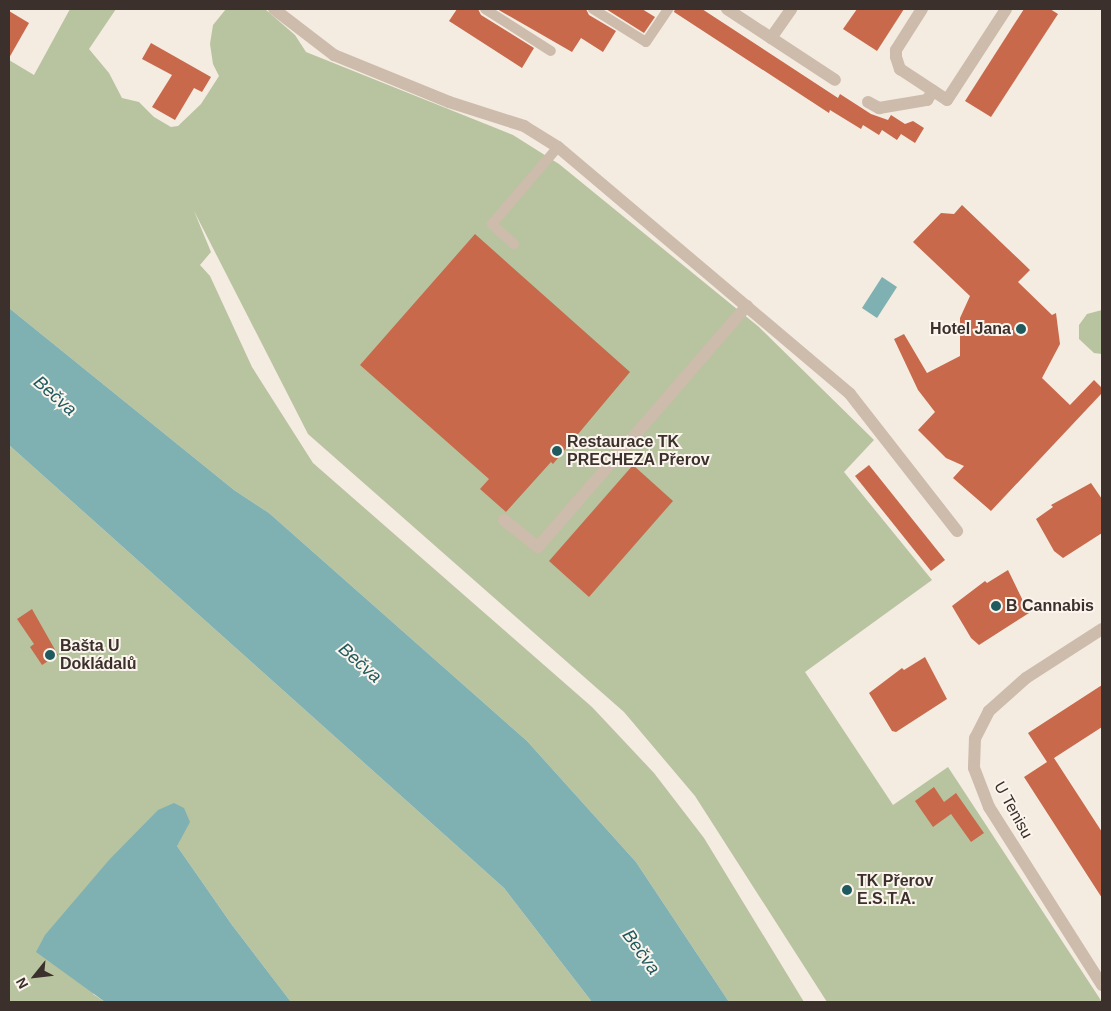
<!DOCTYPE html>
<meta charset="utf-8">
<style>
body{margin:0}
#map{position:relative;width:1111px;height:1011px;overflow:hidden;background:#f4ebe1;font-family:Arial,sans-serif}
div>[style]{position:absolute}
.green>*{inset:0;background:#b8c4a0}
.water>*{inset:0;background:#7fb0b2}
.building>*{inset:0;background:#c8694b}
.service>*{height:10px;margin:-5px;padding:0 5px;transform-origin:5px;border-radius:5px;background:#cdbbac}
.minor>*{height:12px;margin:-6px;padding:0 6px;transform-origin:6px;border-radius:6px;background:#cdbbac}
.dots>*{width:14px;height:14px;translate:-50% -50%;box-sizing:border-box;border:2px solid #fbf5ee;border-radius:50%}
span{translate:-50% -50%;white-space:nowrap;text-align:center;line-height:1.15;-webkit-text-stroke:4px #fbf5ee;paint-order:stroke}
.poi-label{font-size:16px;color:#3b302b;font-weight:700}
.right{translate:-100% -50%;text-align:right}
.left{translate:0 -50%;text-align:left}
.street-label{font-size:16px;color:#3b302b}
.water-label{font-size:18px;color:#1f5a5e;font-style:italic}
.frame{position:absolute;inset:0;border:10px solid #3b302b;pointer-events:none}
.north{position:absolute;left:10px;top:951px;width:50px;height:50px;-webkit-text-stroke:4px #fbf5ee;paint-order:stroke;rotate:241deg;font-size:14px;font-weight:700;line-height:20px;text-align:center;color:#3b302b}
.north::after{content:'';display:block;margin:auto;width:18px;height:22px;background:#3b302b;clip-path:polygon(50% 0,100% 100%,50% 72%,0 100%)}
</style>
<div id="map">
<div class="green">
<i style="clip-path:polygon(70px 9px,116px 9px,89px 49px,109px 73px,122px 98px,139px 102px,154px 117px,171px 127px,178px 126px,201px 104px,219px 76px,213px 64px,210px 44px,213px 25px,226px 9px,265px 9px,295px 35px,306px 52px,513px 135px,559px 164px,759px 327px,874px 440px,844px 472px,932px 580px,805px 672px,893px 805px,948px 767px,1102px 1002px,827px 1002px,695px 796px,624px 712px,308px 434px,194px 211px,211px 252px,200px 265px,210px 276px,252px 367px,313px 463px,592px 707px,654px 773px,704px 838px,804px 1002px,729px 1002px,636px 862px,527px 741px,269px 513px,234px 490px,9px 308px,9px 60px,34px 75px)"></i>
<i style="clip-path:polygon(1102px 310px,1102px 354px,1094px 353px,1079px 339px,1079px 325px,1087px 314px)"></i>
<i style="clip-path:polygon(9px 445px,504px 888px,592px 1002px,291px 1002px,232px 925px,177px 846px,93px 994px,105px 1002px,9px 1002px)"></i>
</div>
<div class="water">
<i style="clip-path:polygon(882px 277px,897px 287px,877px 318px,862px 308px)"></i>
<i style="clip-path:polygon(9px 308px,234px 490px,269px 513px,527px 741px,636px 862px,729px 1002px,592px 1002px,504px 888px,9px 445px)"></i>
<i style="clip-path:polygon(174px 803px,184px 808px,190px 822px,177px 846px,232px 925px,291px 1002px,105px 1002px,36px 952px,45px 935px,109px 860px,158px 810px)"></i>
</div>
<div class="building">
<i style="clip-path:polygon(457px 9px,478px 9px,481px 15px,534px 48px,522px 68px,449px 21px)"></i>
<i style="clip-path:polygon(497px 9px,586px 9px,589px 15px,616px 31px,603px 52px,581px 38px,572px 52px)"></i>
<i style="clip-path:polygon(606px 9px,642px 9px,655px 17px,644px 33px)"></i>
<i style="clip-path:polygon(675px 9px,702px 9px,838px 98px,840px 94px,871px 114px,888px 120px,891px 115px,905px 124px,913px 121px,924px 128px,915px 143px,901px 134px,897px 140px,882px 130px,879px 135px,863px 125px,861px 129px,830px 110px,829px 113px,674px 12px)"></i>
<i style="clip-path:polygon(857px 9px,904px 9px,877px 51px,843px 29px)"></i>
<i style="clip-path:polygon(1024px 9px,1050px 9px,1058px 14px,991px 117px,965px 101px)"></i>
<i style="clip-path:polygon(9px 11px,29px 23px,9px 58px)"></i>
<i style="clip-path:polygon(151px 43px,211px 77px,202px 92px,194px 88px,175px 120px,152px 107px,172px 75px,142px 59px)"></i>
<i style="clip-path:polygon(962px 205px,1030px 270px,1018px 282px,1052px 315px,1056px 313px,1060px 344px,1042px 378px,1070px 405px,1094px 380px,1102px 388px,1102px 393px,991px 511px,953px 478px,964px 466px,946px 458px,918px 430px,935px 412px,918px 390px,894px 339px,904px 334px,927px 373px,960px 356px,960px 318px,970px 296px,913px 242px,941px 213px,954px 214px)"></i>
<i style="clip-path:polygon(475px 234px,630px 372px,553px 464px,551px 462px,506px 512px,480px 489px,489px 479px,360px 365px)"></i>
<i style="clip-path:polygon(633px 465px,673px 501px,589px 597px,549px 561px)"></i>
<i style="clip-path:polygon(869px 465px,945px 560px,931px 571px,855px 476px)"></i>
<i style="clip-path:polygon(1091px 483px,1102px 499px,1102px 533px,1063px 558px,1054px 551px,1036px 519px,1053px 507px,1051px 505px)"></i>
<i style="clip-path:polygon(1008px 570px,1029px 613px,979px 645px,971px 638px,952px 606px,985px 581px,987px 583px)"></i>
<i style="clip-path:polygon(32px 609px,58px 655px,42px 665px,30px 647px,34px 644px,17px 619px)"></i>
<i style="clip-path:polygon(925px 657px,947px 699px,896px 732px,892px 731px,869px 693px,902px 668px,904px 670px)"></i>
<i style="clip-path:polygon(1102px 685px,1102px 727px,1054px 758px,1102px 832px,1102px 898px,1024px 777px,1047px 762px,1028px 733px)"></i>
<i style="clip-path:polygon(934px 787px,944px 802px,956px 793px,984px 833px,971px 842px,951px 814px,933px 827px,915px 801px)"></i>
</div>
<div class="service">
<i style="left:485px;top:9px;width:78px;rotate:32.5deg"></i>
<i style="left:593px;top:9px;width:62px;rotate:31.9deg"></i>
<i style="left:646px;top:42px;width:40px;rotate:-56deg"></i>
<i style="left:514px;top:244px;width:30px;rotate:-138deg"></i>
<i style="left:492px;top:224px;width:101px;rotate:-49.4deg"></i>
</div>
<div class="minor">
<i style="left:274px;top:9px;width:76px;rotate:37.5deg"></i>
<i style="left:334px;top:55px;width:124px;rotate:22.2deg"></i>
<i style="left:449px;top:102px;width:79px;rotate:17.7deg"></i>
<i style="left:524px;top:126px;width:40px;rotate:32deg"></i>
<i style="left:558px;top:147px;width:382px;rotate:40.2deg"></i>
<i style="left:850px;top:394px;width:174px;rotate:52deg"></i>
<i style="left:727px;top:9px;width:129px;rotate:33.3deg"></i>
<i style="left:922px;top:9px;width:49px;rotate:122.4deg"></i>
<i style="left:896px;top:50px;width:7px;rotate:90deg"></i>
<i style="left:896px;top:57px;width:13px;rotate:72deg"></i>
<i style="left:900px;top:69px;width:56px;rotate:33.4deg"></i>
<i style="left:947px;top:100px;width:108px;rotate:-57deg"></i>
<i style="left:771px;top:38px;width:35px;rotate:-55deg"></i>
<i style="left:868px;top:102px;width:13px;rotate:29deg"></i>
<i style="left:879px;top:108px;width:49px;rotate:-9.5deg"></i>
<i style="left:927px;top:100px;width:11px;rotate:-56deg"></i>
<i style="left:504px;top:520px;width:43px;rotate:38.5deg"></i>
<i style="left:538px;top:547px;width:319px;rotate:-49.1deg"></i>
<i style="left:1102px;top:629px;width:90px;rotate:147.2deg"></i>
<i style="left:1026px;top:678px;width:50px;rotate:138.3deg"></i>
<i style="left:989px;top:711px;width:30px;rotate:117deg"></i>
<i style="left:975px;top:738px;width:30px;rotate:92deg"></i>
<i style="left:974px;top:768px;width:42px;rotate:69deg"></i>
<i style="left:989px;top:807px;width:211px;rotate:57.6deg"></i>
</div>
<div class="dots">
<i style="left:1021px;top:329px;background:#1f5a5e"></i>
<i style="left:557px;top:451px;background:#1f5a5e"></i>
<i style="left:996px;top:606px;background:#1f5a5e"></i>
<i style="left:50px;top:655px;background:#1f5a5e"></i>
<i style="left:847px;top:890px;background:#1f5a5e"></i>
</div>
<div class="poi-label">
<span class="right" style="left:1011px;top:329px">Hotel Jana</span>
<span class="left" style="left:567px;top:451px">Restaurace TK<br>PRECHEZA Přerov</span>
<span class="left" style="left:1006px;top:606px">B Cannabis</span>
<span class="left" style="left:60px;top:655px">Bašta U<br>Dokládalů</span>
<span class="left" style="left:857px;top:890px">TK Přerov<br>E.S.T.A.</span>
</div>
<div class="street-label">
<span style="left:1013px;top:810px;rotate:61deg">U Tenisu</span>
</div>
<div class="water-label">
<span style="left:55px;top:396px;rotate:41deg">Bečva</span>
<span style="left:360px;top:663px;rotate:41deg">Bečva</span>
<span style="left:641px;top:952px;rotate:54deg">Bečva</span>
</div>
<div class="frame"></div>
<div class="north">N</div>
</div>
